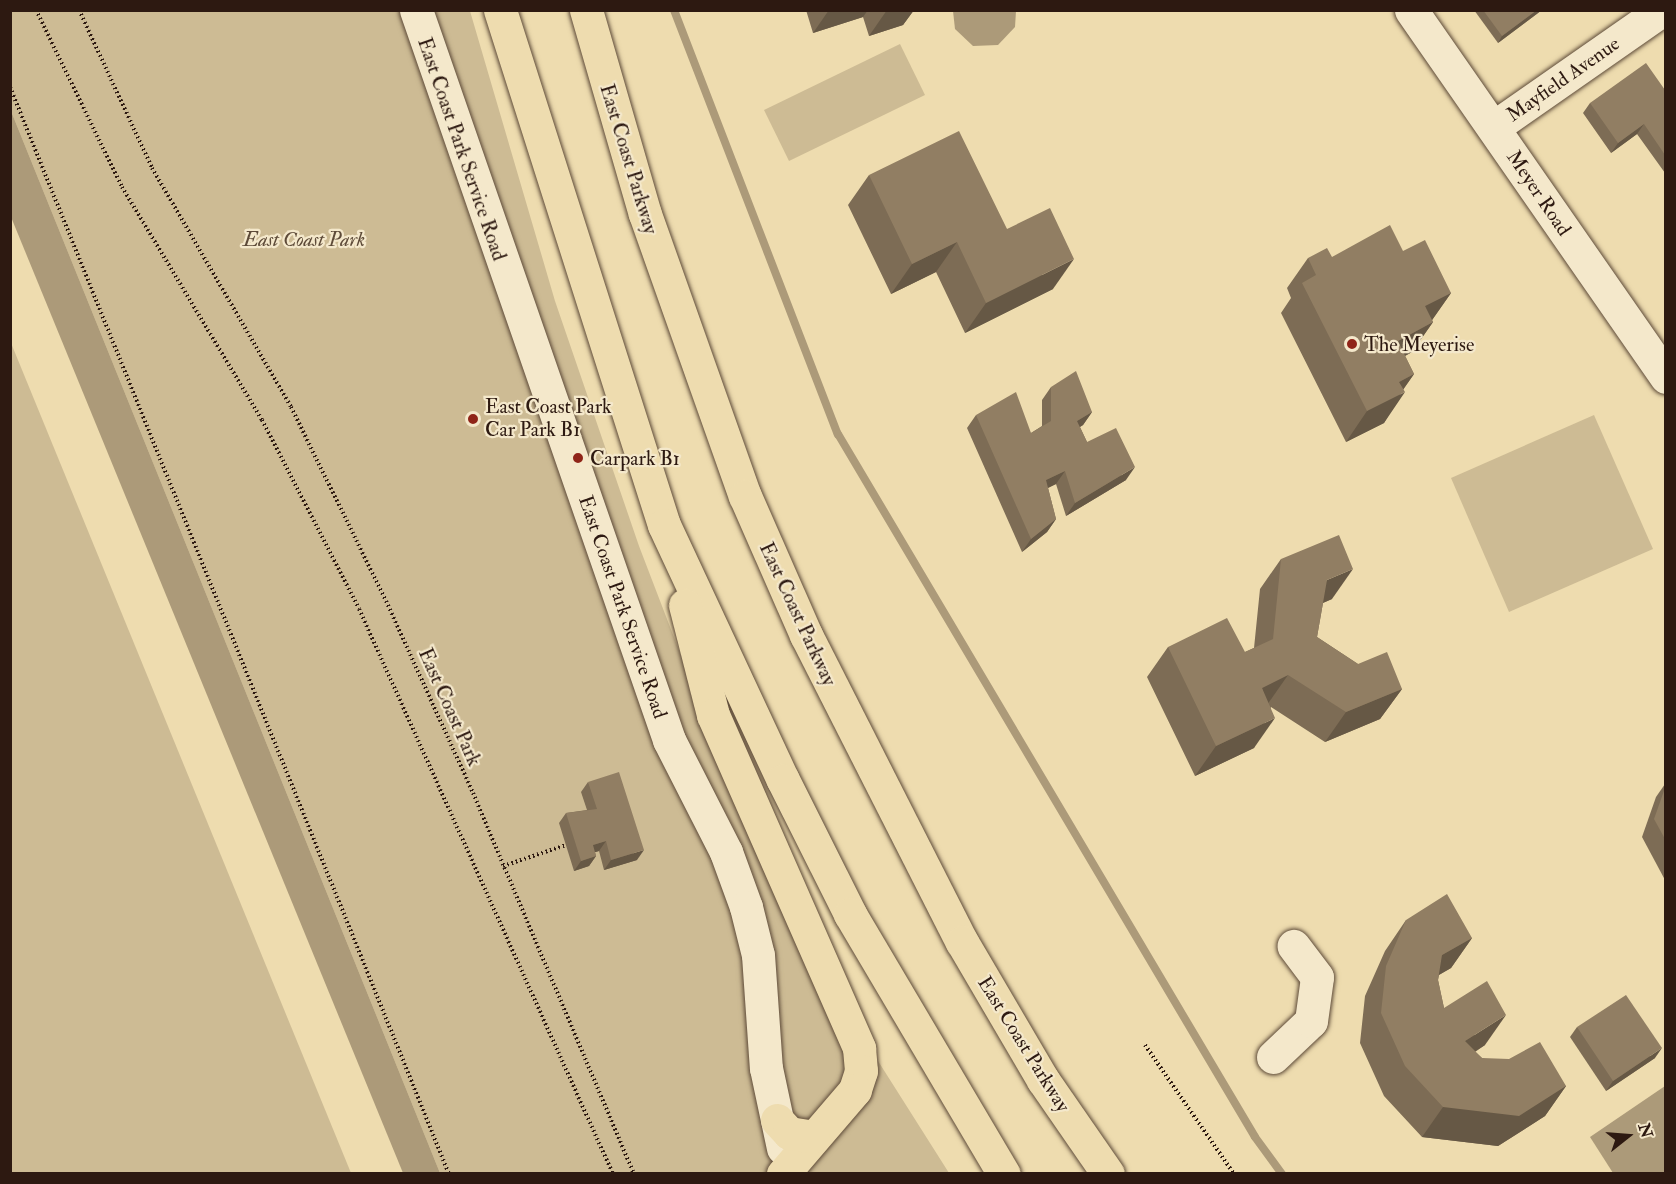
<!DOCTYPE html>
<style>
body{margin:0}
#map{position:relative;width:1676px;height:1184px;overflow:hidden;background:#eedcaf;font-family:"IM FELL Double Pica",serif}
div>[style]{position:absolute}
.green>*{inset:0;background:#cdbb94}
.water>*{inset:0;background:#ac9a79}
.stream>*{height:8px;margin:-4px;padding:0 4px;transform-origin:4px;border-radius:4px;background:#ac9a79}
.path>*{height:4px;margin-top:-2px;transform-origin:0;background:repeating-linear-gradient(90deg,#2d1911 0 1.5px,transparent 0 4.5px)}
.roads{filter:drop-shadow(0 0 2px #5d4a38) drop-shadow(0 0 2px #5d4a38)}
.minor>*{height:33px;margin:-16.5px;padding:0 16.5px;transform-origin:16.5px;border-radius:16.5px;background:#f4e8cb}
.highway>*{height:33px;margin:-16.5px;padding:0 16.5px;transform-origin:16.5px;border-radius:16.5px;background:#eedcaf}
.wall>*{inset:0;background:#7d6c55}
.shaded-wall>*{inset:0;background:#665845}
.building>*{inset:0;background:#917e63}
.dots>*{width:16px;height:16px;translate:-50% -50%;box-sizing:border-box;border:3px solid #f4e8cb;border-radius:50%}
span{translate:-50% -50%;white-space:nowrap;text-align:center;line-height:1.15;-webkit-text-stroke:4.5px #f4e8cb;paint-order:stroke}
.street-label{font-size:20px;color:#2d1911}
.park-label{font-size:20px;color:#5d4a38;font-style:italic}
.poi-label{font-size:20px;color:#2d1911}
.left{translate:0 -50%;text-align:left}
.frame{position:absolute;inset:0;border:12px solid #2d1911;pointer-events:none}
.north{position:absolute;left:1598px;top:1106px;width:60px;height:60px;-webkit-text-stroke:4px #f4e8cb;paint-order:stroke;rotate:73deg;font-size:16px;font-weight:700;line-height:24px;text-align:center;color:#2d1911}
.north::after{content:'';display:block;margin:auto;width:21px;height:27px;background:#2d1911;clip-path:polygon(50% 0,100% 100%,50% 72%,0 100%)}
</style>
<div id="map">
<div class="green">
<i style="clip-path:polygon(11px 11px,470px 11px,555px 301px,639px 546px,698px 700px,866px 1042px,949px 1173px,440px 1173px,11px 111px)"></i>
<i style="clip-path:polygon(900px 44px,925px 95px,789px 161px,764px 110px)"></i>
<i style="clip-path:polygon(11px 343px,351px 1173px,11px 1173px)"></i>
<i style="clip-path:polygon(1594px 415px,1653px 549px,1509px 612px,1451px 478px)"></i>
</div>
<div class="water">
<i style="clip-path:polygon(953px 11px,1016px 11px,1015px 27px,998px 45px,973px 46px,955px 29px)"></i>
<i style="clip-path:polygon(11px 111px,440px 1173px,403px 1173px,11px 217px)"></i>
<i style="clip-path:polygon(1665px 1086px,1665px 1173px,1613px 1173px,1590px 1137px)"></i>
</div>
<div class="stream">
<i style="left:674px;top:10px;width:455px;rotate:68.9deg"></i>
<i style="left:838px;top:434px;width:817px;rotate:59.32deg"></i>
<i style="left:1255px;top:1137px;width:46px;rotate:53.9deg"></i>
</div>
<div class="path">
<i style="left:36px;top:10px;width:197px;rotate:64.1deg"></i>
<i style="left:122px;top:187px;width:272px;rotate:59deg"></i>
<i style="left:262px;top:420px;width:212px;rotate:62.8deg"></i>
<i style="left:359px;top:609px;width:619px;rotate:65.79deg"></i>
<i style="left:79px;top:10px;width:174px;rotate:65.2deg"></i>
<i style="left:152px;top:168px;width:276px;rotate:59.8deg"></i>
<i style="left:291px;top:407px;width:216px;rotate:63.9deg"></i>
<i style="left:386px;top:601px;width:211px;rotate:65.6deg"></i>
<i style="left:473px;top:793px;width:414px;rotate:67.1deg"></i>
<i style="left:10px;top:87px;width:1172px;rotate:68.01deg"></i>
<i style="left:503px;top:866px;width:66px;rotate:-18.4deg"></i>
<i style="left:1145px;top:1045px;width:157px;rotate:55.4deg"></i>
</div>
<div class="roads">
<div class="minor">
<i style="left:416px;top:10px;width:773px;rotate:70.88deg"></i>
<i style="left:669px;top:740px;width:126px;rotate:63deg"></i>
<i style="left:726px;top:852px;width:59px;rotate:70deg"></i>
<i style="left:746px;top:907px;width:49px;rotate:76deg"></i>
<i style="left:758px;top:955px;width:113px;rotate:86deg"></i>
<i style="left:766px;top:1068px;width:82px;rotate:78deg"></i>
<i style="left:1411px;top:10px;width:447px;rotate:55.2deg"></i>
<i style="left:1494px;top:127px;width:205px;rotate:-34.9deg"></i>
<i style="left:1273px;top:1057px;width:52px;rotate:-43.5deg"></i>
<i style="left:1311px;top:1021px;width:44px;rotate:-82.2deg"></i>
<i style="left:1317px;top:977px;width:39px;rotate:-127deg"></i>
</div>
<div class="highway">
<i style="left:500px;top:10px;width:540px;rotate:72.34deg"></i>
<i style="left:664px;top:525px;width:281px;rotate:65deg"></i>
<i style="left:783px;top:780px;width:150px;rotate:63.4deg"></i>
<i style="left:850px;top:914px;width:302px;rotate:59.4deg"></i>
<i style="left:586px;top:10px;width:212px;rotate:73.9deg"></i>
<i style="left:645px;top:214px;width:299px;rotate:70.5deg"></i>
<i style="left:745px;top:496px;width:152px;rotate:66.3deg"></i>
<i style="left:806px;top:635px;width:344px;rotate:63.1deg"></i>
<i style="left:962px;top:942px;width:160px;rotate:59.6deg"></i>
<i style="left:1043px;top:1080px;width:114px;rotate:55.3deg"></i>
<i style="left:685px;top:605px;width:114px;rotate:75.7deg"></i>
<i style="left:713px;top:715px;width:364px;rotate:66.3deg"></i>
<i style="left:859px;top:1048px;width:23px;rotate:85deg"></i>
<i style="left:861px;top:1071px;width:20px;rotate:108deg"></i>
<i style="left:855px;top:1090px;width:111px;rotate:130.6deg"></i>
<i style="left:777px;top:1120px;width:18px;rotate:47deg"></i>
<i style="left:789px;top:1133px;width:24px;rotate:9deg"></i>
</div>
</div>
<div class="wall">
<i style="clip-path:polygon(806px 10px,914px 10px,903px 25px,869px 36px,863px 17px,813px 33px)"></i>
<i style="clip-path:polygon(1474px 10px,1542px 10px,1498px 43px)"></i>
<i style="clip-path:polygon(1665px 90px,1665px 173px,1637px 134px,1611px 153px,1583px 113px,1590px 103px)"></i>
<i style="clip-path:polygon(869px 175px,1007px 229px,1053px 289px,965px 333px,936px 272px,891px 294px,848px 205px)"></i>
<i style="clip-path:polygon(1403px 251px,1451px 293px,1432px 320px,1433px 322px,1412px 352px,1405px 356px,1414px 374px,1403px 390px,1384px 423px,1346px 442px,1281px 313px,1291px 298px,1287px 288px,1308px 258px,1332px 257px)"></i>
<i style="clip-path:polygon(1051px 387px,1092px 412px,1083px 425px,1080px 427px,1087px 442px,1126px 480px,1066px 516px,1056px 484px,1048px 488px,1056px 519px,1047px 532px,1022px 552px,967px 428px,976px 415px,1031px 433px,1042px 426px,1042px 400px)"></i>
<i style="clip-path:polygon(1281px 559px,1332px 599px,1323px 603px,1317px 637px,1358px 664px,1402px 689px,1380px 719px,1325px 742px,1271px 707px,1254px 748px,1195px 776px,1147px 677px,1168px 647px,1245px 652px,1254px 648px,1260px 589px)"></i>
<i style="clip-path:polygon(588px 782px,637px 860px,604px 870px,599px 851px,595px 852px,596px 856px,589px 866px,574px 871px,559px 823px,566px 813px,587px 810px,581px 792px)"></i>
<i style="clip-path:polygon(1665px 784px,1665px 880px,1642px 837px,1656px 797px)"></i>
<i style="clip-path:polygon(1406px 920px,1472px 938px,1451px 968px,1439px 975px,1438px 980px,1444px 1008px,1485px 1045px,1475px 1052px,1482px 1058px,1566px 1086px,1545px 1116px,1498px 1146px,1422px 1137px,1384px 1096px,1360px 1043px,1365px 996px,1385px 951px)"></i>
<i style="clip-path:polygon(1577px 1027px,1655px 1058px,1606px 1091px,1570px 1037px)"></i>
</div>
<div class="shaded-wall">
<i style="clip-path:polygon(829px 10px,868px 10px,863px 17px,813px 33px)"></i>
<i style="clip-path:polygon(887px 10px,914px 10px,903px 25px,869px 36px)"></i>
<i style="clip-path:polygon(1537px 10px,1542px 10px,1498px 43px,1502px 36px)"></i>
<i style="clip-path:polygon(1644px 124px,1637px 134px,1611px 153px,1618px 143px)"></i>
<i style="clip-path:polygon(957px 242px,936px 272px,891px 294px,912px 264px)"></i>
<i style="clip-path:polygon(1074px 259px,1053px 289px,965px 333px,986px 303px)"></i>
<i style="clip-path:polygon(1451px 293px,1430px 323px,1425px 306px)"></i>
<i style="clip-path:polygon(1433px 322px,1412px 352px,1377px 371px,1398px 341px)"></i>
<i style="clip-path:polygon(1414px 374px,1399px 395px,1405px 392px,1384px 423px,1346px 442px,1367px 411px,1399px 382px)"></i>
<i style="clip-path:polygon(1092px 412px,1083px 425px,1068px 434px,1077px 421px)"></i>
<i style="clip-path:polygon(1135px 467px,1126px 480px,1066px 516px,1075px 503px)"></i>
<i style="clip-path:polygon(1065px 471px,1056px 484px,1037px 493px,1046px 480px)"></i>
<i style="clip-path:polygon(1056px 519px,1047px 532px,1022px 552px,1031px 539px)"></i>
<i style="clip-path:polygon(1353px 569px,1332px 599px,1306px 610px,1327px 580px)"></i>
<i style="clip-path:polygon(1288px 675px,1267px 705px,1262px 688px)"></i>
<i style="clip-path:polygon(1402px 689px,1380px 719px,1325px 742px,1346px 712px)"></i>
<i style="clip-path:polygon(1275px 718px,1254px 748px,1195px 776px,1216px 746px)"></i>
<i style="clip-path:polygon(606px 841px,599px 851px,586px 855px,593px 845px)"></i>
<i style="clip-path:polygon(644px 850px,637px 860px,604px 870px,611px 860px)"></i>
<i style="clip-path:polygon(596px 856px,589px 866px,574px 871px,581px 861px)"></i>
<i style="clip-path:polygon(1472px 938px,1451px 968px,1421px 985px,1442px 955px)"></i>
<i style="clip-path:polygon(1506px 1015px,1485px 1045px,1444px 1071px,1465px 1041px)"></i>
<i style="clip-path:polygon(1662px 1048px,1655px 1058px,1606px 1091px,1613px 1081px)"></i>
<i style="clip-path:polygon(1566px 1086px,1545px 1116px,1498px 1146px,1422px 1137px,1443px 1107px)"></i>
</div>
<div class="building">
<i style="clip-path:polygon(1483px 10px,1537px 10px,1502px 36px)"></i>
<i style="clip-path:polygon(1646px 63px,1665px 90px,1665px 155px,1644px 124px,1618px 143px,1590px 103px)"></i>
<i style="clip-path:polygon(959px 131px,1007px 229px,1050px 208px,1074px 259px,986px 303px,957px 242px,912px 264px,869px 175px)"></i>
<i style="clip-path:polygon(1390px 225px,1403px 251px,1425px 240px,1451px 293px,1425px 306px,1433px 322px,1398px 341px,1414px 374px,1399px 382px,1405px 392px,1367px 411px,1302px 283px,1316px 275px,1308px 258px,1327px 248px,1332px 257px)"></i>
<i style="clip-path:polygon(1076px 371px,1092px 412px,1077px 421px,1087px 442px,1116px 428px,1135px 467px,1075px 503px,1065px 471px,1046px 480px,1056px 519px,1031px 539px,976px 415px,1016px 392px,1031px 433px,1051px 421px,1051px 387px)"></i>
<i style="clip-path:polygon(1339px 535px,1353px 569px,1327px 580px,1317px 637px,1358px 664px,1387px 652px,1402px 689px,1346px 712px,1288px 675px,1262px 688px,1275px 718px,1216px 746px,1168px 647px,1227px 618px,1245px 652px,1273px 639px,1281px 559px)"></i>
<i style="clip-path:polygon(619px 772px,644px 850px,611px 860px,606px 841px,593px 845px,596px 856px,581px 861px,566px 813px,597px 809px,588px 782px)"></i>
<i style="clip-path:polygon(1665px 788px,1665px 839px,1654px 819px)"></i>
<i style="clip-path:polygon(1447px 894px,1472px 938px,1442px 955px,1438px 980px,1444px 1008px,1487px 981px,1506px 1015px,1465px 1041px,1482px 1058px,1509px 1059px,1540px 1042px,1566px 1086px,1519px 1116px,1443px 1107px,1405px 1066px,1381px 1013px,1386px 966px,1406px 920px)"></i>
<i style="clip-path:polygon(1626px 995px,1662px 1048px,1613px 1081px,1577px 1027px)"></i>
</div>
<div class="dots">
<i style="left:1352px;top:344px;background:#8f2418"></i>
<i style="left:473px;top:419px;background:#8f2418"></i>
<i style="left:578px;top:458px;background:#8f2418"></i>
</div>
<div class="street-label">
<span style="left:1563px;top:79px;rotate:-35deg">Mayfield Avenue</span>
<span style="left:462px;top:149px;rotate:71deg">East Coast Park Service Road</span>
<span style="left:629px;top:159px;rotate:73deg">East Coast Parkway</span>
<span style="left:1539px;top:193px;rotate:56deg">Meyer Road</span>
<span style="left:623px;top:607px;rotate:71deg">East Coast Park Service Road</span>
<span style="left:798px;top:614px;rotate:65deg">East Coast Parkway</span>
<span style="left:450px;top:707px;rotate:66deg">East Coast Park</span>
<span style="left:1024px;top:1044px;rotate:58deg">East Coast Parkway</span>
</div>
<div class="park-label">
<span style="left:304px;top:239px">East Coast Park</span>
</div>
<div class="poi-label">
<span class="left" style="left:1364px;top:344px">The Meyerise</span>
<span class="left" style="left:485px;top:418px">East Coast Park<br>Car Park B1</span>
<span class="left" style="left:590px;top:458px">Carpark B1</span>
</div>
<div class="frame"></div>
<div class="north">N</div>
</div>
